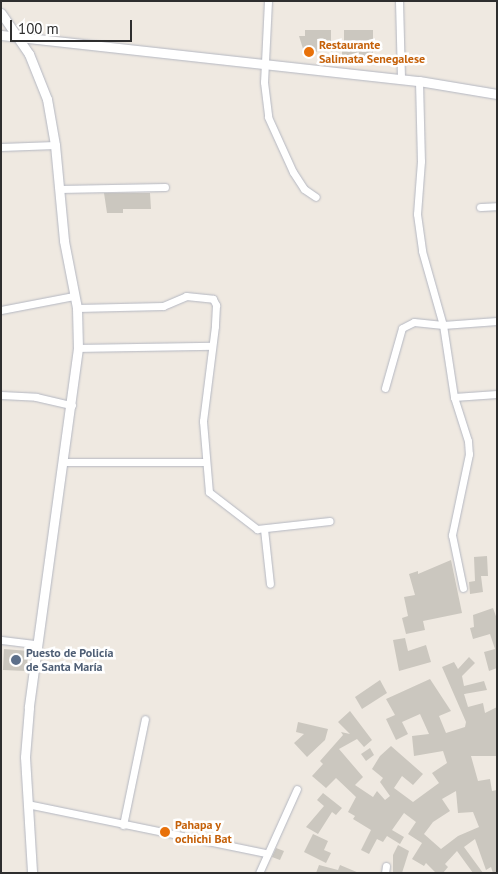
<!DOCTYPE html>
<meta charset="utf-8">
<style>
body{margin:0}
#map{position:relative;width:498px;height:874px;overflow:hidden;background:#efe9e1;font-family:"PT Sans",sans-serif}
div>[style]{position:absolute}
.building>*{inset:0;background:#cbc7bf}
.roads{filter:drop-shadow(0 0 1px #b4b7c1) drop-shadow(0 0 1px #b4b7c1)}
.minor>*{height:7px;margin:-3.5px;padding:0 3.5px;transform-origin:3.5px;border-radius:3.5px;background:#fff}
.tertiary>*{height:9px;margin:-4.5px;padding:0 4.5px;transform-origin:4.5px;border-radius:4.5px;background:#fff}
.dots>*{width:14px;height:14px;translate:-50% -50%;box-sizing:border-box;border:2px solid #fff;border-radius:50%}
span{translate:-50% -50%;white-space:nowrap;text-align:center;line-height:1.15;-webkit-text-stroke:5px #fff;paint-order:stroke}
.food-label{font-size:12px;color:#c56008;font-weight:700}
.left{translate:0 -50%;text-align:left}
.service-label{font-size:12px;color:#4e5e75;font-weight:700}
.frame{position:absolute;inset:0;border:2px solid #2e2e2e;pointer-events:none}
.scale{position:absolute;left:10px;top:20px;width:122px;height:22px;box-sizing:border-box;border:2px solid #2e2e2e;border-top:0;padding-left:6px;font-size:15px;line-height:18px;white-space:nowrap;color:#2e2e2e;-webkit-text-stroke:4px #fff;paint-order:stroke}
</style>
<div id="map">
<div class="building">
<i style="clip-path:polygon(305px 30px,331px 30px,331px 44px,344px 44px,344px 30px,373px 30px,373px 60px,342px 60px,342px 51px,304px 52px,299px 36px,305px 36px)"></i>
<i style="clip-path:polygon(104px 193px,150px 193px,151px 209px,123px 209px,123px 213px,107px 213px)"></i>
<i style="clip-path:polygon(487px 556px,488px 576px,481px 576px,483px 592px,470px 594px,469px 582px,475px 581px,474px 557px)"></i>
<i style="clip-path:polygon(451px 560px,462px 613px,423px 621px,425px 630px,406px 634px,402px 618px,408px 616px,404px 597px,415px 595px,409px 574px,418px 571px,418px 574px)"></i>
<i style="clip-path:polygon(493px 608px,497px 619px,497px 668px,489px 671px,484px 652px,495px 649px,490px 634px,473px 639px,470px 628px,474px 627px,473px 615px)"></i>
<i style="clip-path:polygon(405px 638px,408px 651px,426px 645px,431px 662px,399px 671px,393px 640px)"></i>
<i style="clip-path:polygon(4px 649px,29px 651px,26px 671px,3px 670px)"></i>
<i style="clip-path:polygon(evenodd,469px 657px,475px 663px,462px 676px,464px 686px,484px 681px,487px 690px,464px 694px,468px 707px,483px 703px,485px 713px,497px 707px,497px 756px,471px 756px,478px 781px,490px 779px,492px 791px,497px 790px,497px 873px,493px 873px,491px 867px,486px 870px,475px 839px,464px 847px,483px 873px,473px 873px,457px 851px,445px 864px,448px 867px,443px 873px,436px 873px,426px 863px,424px 866px,412px 859px,422px 843px,408px 834px,416px 822px,404px 813px,392px 830px,404px 837px,400px 844px,387px 836px,383px 842px,377px 839px,369px 854px,361px 850px,371px 830px,353px 819px,355px 816px,348px 812px,356px 797px,336px 778px,326px 788px,312px 776px,323px 764px,320px 761px,343px 735px,341px 732px,350px 734px,338px 722px,350px 711px,372px 740px,364px 747px,357px 739px,339px 749px,363px 777px,355px 785px,373px 797px,377px 791px,385px 800px,390px 796px,380px 782px,383px 778px,372px 769px,380px 756px,391px 746px,423px 774px,413px 785px,402px 776px,394px 788px,413px 802px,439px 783px,432px 773px,447px 763px,443px 751px,414px 756px,412px 736px,429px 734px,420px 714px,402px 722px,408px 734px,396px 740px,386px 719px,395px 715px,386px 699px,430px 679px,451px 711px,439px 716px,446px 733px,465px 727px,466px 722px,442px 667px,454px 662px,458px 669px,469px 657px,456px 791px,458px 813px,473px 812px,479px 827px,458px 836px,441px 849px,424px 834px,433px 822px,450px 811px,442px 799px,456px 791px)"></i>
<i style="clip-path:polygon(380px 680px,387px 693px,362px 709px,355px 697px)"></i>
<i style="clip-path:polygon(298px 722px,328px 729px,325px 740px,307px 757px,294px 743px,304px 734px,296px 732px)"></i>
<i style="clip-path:polygon(370px 748px,374px 755px,366px 761px,361px 754px)"></i>
<i style="clip-path:polygon(323px 793px,342px 808px,336px 815px,332px 812px,318px 834px,306px 827px,324px 806px,317px 800px)"></i>
<i style="clip-path:polygon(313px 834px,328px 841px,324px 850px,331px 853px,326px 863px,304px 852px)"></i>
<i style="clip-path:polygon(398px 845px,409px 851px,402px 873px,393px 873px,393px 855px)"></i>
<i style="clip-path:polygon(276px 848px,284px 851px,280px 860px,272px 857px)"></i>
<i style="clip-path:polygon(319px 865px,338px 870px,340px 865px,359px 873px,316px 873px)"></i>
</div>
<div class="roads">
<div class="minor">
<i style="left:268px;top:1px;width:81px;rotate:92.8deg"></i>
<i style="left:264px;top:82px;width:35px;rotate:83deg"></i>
<i style="left:268px;top:117px;width:60px;rotate:65.6deg"></i>
<i style="left:293px;top:172px;width:20px;rotate:57deg"></i>
<i style="left:304px;top:189px;width:14px;rotate:34deg"></i>
<i style="left:399px;top:1px;width:78px;rotate:88.5deg"></i>
<i style="left:419px;top:81px;width:80px;rotate:88.6deg"></i>
<i style="left:421px;top:161px;width:53px;rotate:94.3deg"></i>
<i style="left:417px;top:214px;width:37px;rotate:82deg"></i>
<i style="left:422px;top:251px;width:77px;rotate:74.2deg"></i>
<i style="left:443px;top:325px;width:73px;rotate:81.3deg"></i>
<i style="left:454px;top:397px;width:46px;rotate:72.3deg"></i>
<i style="left:468px;top:441px;width:13px;rotate:86deg"></i>
<i style="left:469px;top:454px;width:83px;rotate:101.9deg"></i>
<i style="left:452px;top:535px;width:54px;rotate:78.3deg"></i>
<i style="left:1px;top:147px;width:54px;rotate:-2.1deg"></i>
<i style="left:59px;top:189px;width:106px;rotate:-1.1deg"></i>
<i style="left:480px;top:207px;width:17px;rotate:-3deg"></i>
<i style="left:77px;top:308px;width:86px;rotate:-1.3deg"></i>
<i style="left:163px;top:306px;width:25px;rotate:-23deg"></i>
<i style="left:186px;top:296px;width:27px;rotate:6deg"></i>
<i style="left:213px;top:299px;width:7px;rotate:63deg"></i>
<i style="left:216px;top:305px;width:21px;rotate:93deg"></i>
<i style="left:215px;top:326px;width:96px;rotate:97.2deg"></i>
<i style="left:203px;top:421px;width:71px;rotate:85.2deg"></i>
<i style="left:209px;top:492px;width:61px;rotate:37.6deg"></i>
<i style="left:257px;top:529px;width:73px;rotate:-6.3deg"></i>
<i style="left:1px;top:310px;width:74px;rotate:-10.9deg"></i>
<i style="left:78px;top:348px;width:133px;rotate:-0.9deg"></i>
<i style="left:385px;top:388px;width:62px;rotate:-74.2deg"></i>
<i style="left:402px;top:328px;width:13px;rotate:-27deg"></i>
<i style="left:414px;top:322px;width:29px;rotate:6deg"></i>
<i style="left:443px;top:325px;width:54px;rotate:-4.2deg"></i>
<i style="left:1px;top:395px;width:35px;rotate:3deg"></i>
<i style="left:36px;top:397px;width:37px;rotate:13deg"></i>
<i style="left:454px;top:397px;width:43px;rotate:-4deg"></i>
<i style="left:65px;top:462px;width:141px"></i>
<i style="left:264px;top:529px;width:55px;rotate:83.8deg"></i>
<i style="left:1px;top:640px;width:34px;rotate:7deg"></i>
<i style="left:27px;top:804px;width:244px;rotate:11.6deg"></i>
<i style="left:123px;top:825px;width:108px;rotate:-78.3deg"></i>
<i style="left:259px;top:873px;width:92px;rotate:-65.7deg"></i>
<i style="left:385px;top:873px;width:7px;rotate:-82deg"></i>
</div>
<div class="tertiary">
<i style="left:1px;top:13px;width:50px;rotate:55.7deg"></i>
<i style="left:29px;top:54px;width:48px;rotate:68.2deg"></i>
<i style="left:47px;top:99px;width:47px;rotate:80.1deg"></i>
<i style="left:55px;top:145px;width:96px;rotate:84.6deg"></i>
<i style="left:64px;top:241px;width:68px;rotate:79deg"></i>
<i style="left:77px;top:308px;width:40px;rotate:88.6deg"></i>
<i style="left:78px;top:348px;width:363px;rotate:97.8deg"></i>
<i style="left:29px;top:708px;width:49px;rotate:94.7deg"></i>
<i style="left:25px;top:757px;width:116px;rotate:86.5deg"></i>
<i style="left:1px;top:35px;width:421px;rotate:6.3deg"></i>
<i style="left:419px;top:81px;width:79px;rotate:9.5deg"></i>
</div>
</div>
<div class="dots">
<i style="left:309px;top:52px;background:#e8710a"></i>
<i style="left:16px;top:660px;background:#5c6f8a"></i>
<i style="left:165px;top:832px;background:#e8710a"></i>
</div>
<div class="food-label">
<span class="left" style="left:319px;top:52px">Restaurante<br>Salimata Senegalese</span>
<span class="left" style="left:175px;top:832px">Pahapa y<br>ochichi Bat</span>
</div>
<div class="service-label">
<span class="left" style="left:26px;top:660px">Puesto de Policía<br>de Santa María</span>
</div>
<div class="frame"></div>
<div class="scale">100 m</div>
</div>
